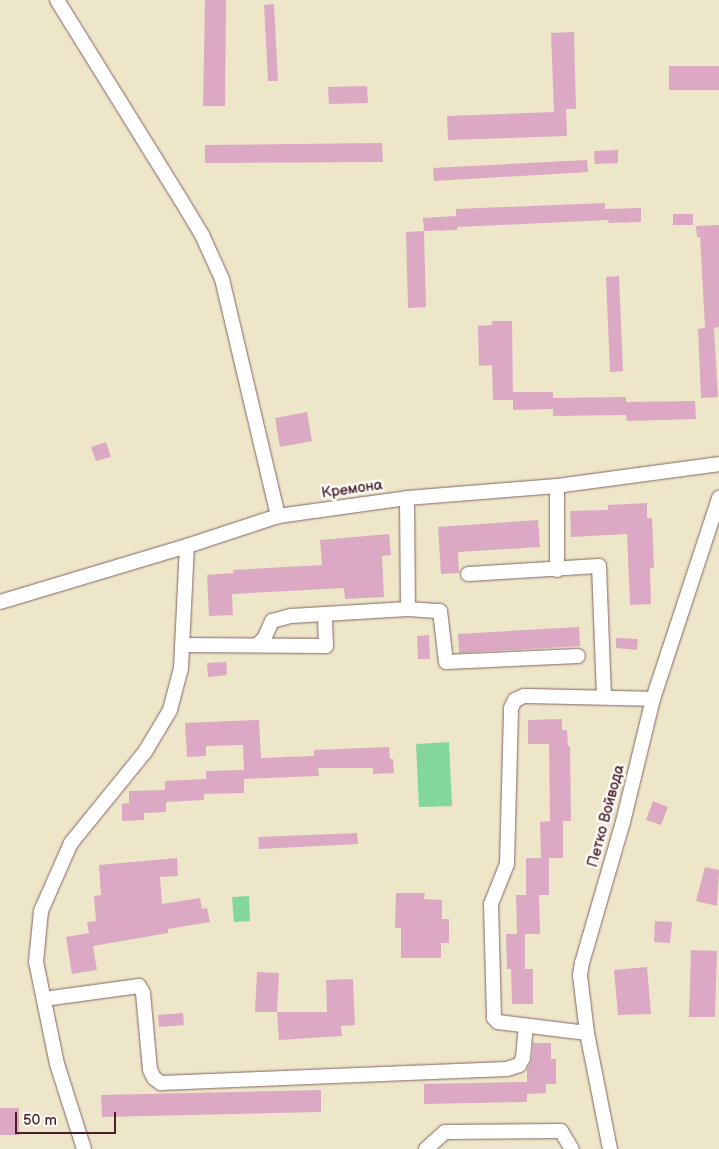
<!DOCTYPE html>
<meta charset="utf-8">
<style>
body{margin:0}
#map{position:relative;width:719px;height:1149px;overflow:hidden;background:#eee6c9;font-family:"Balsamiq Sans",sans-serif}
div>[style]{position:absolute}
.green>*{inset:0;background:#83d79a}
.building>*{inset:0;background:#dba9c4}
.roads{filter:drop-shadow(0 0 1px #836562) drop-shadow(0 0 1px #836562)}
.street>*{height:14px;margin:-7px;padding:0 7px;transform-origin:7px;border-radius:7px;background:#fff}
span{translate:-50% -50%;white-space:nowrap;text-align:center;line-height:1.15;-webkit-text-stroke:5px #fdfcf7;paint-order:stroke}
.street-label{font-size:15px;color:#4a1f2b}
.scale{position:absolute;left:15px;top:1112px;width:101px;height:22px;box-sizing:border-box;border:2px solid #4a1f2b;border-top:0;padding-left:6px;font-size:15px;line-height:18px;white-space:nowrap;color:#4a1f2b;-webkit-text-stroke:4px #fdfcf7;paint-order:stroke}
</style>
<div id="map">
<div class="green">
<i style="clip-path:polygon(449px 742px,452px 806px,419px 807px,416px 744px)"></i>
<i style="clip-path:polygon(249px 896px,250px 921px,234px 922px,232px 897px)"></i>
</div>
<div class="building">
<i style="clip-path:polygon(205px 0,226px 0,225px 106px,203px 106px)"></i>
<i style="clip-path:polygon(274px 4px,278px 81px,268px 81px,264px 5px)"></i>
<i style="clip-path:polygon(574px 32px,576px 109px,566px 109px,567px 136px,448px 140px,447px 116px,554px 112px,551px 33px)"></i>
<i style="clip-path:polygon(669px 66px,719px 66px,719px 90px,669px 90px)"></i>
<i style="clip-path:polygon(367px 86px,368px 103px,329px 104px,328px 87px)"></i>
<i style="clip-path:polygon(382px 143px,383px 162px,205px 163px,205px 145px)"></i>
<i style="clip-path:polygon(618px 150px,618px 163px,595px 164px,594px 151px)"></i>
<i style="clip-path:polygon(587px 160px,588px 172px,434px 181px,433px 168px)"></i>
<i style="clip-path:polygon(605px 203px,605px 209px,641px 208px,641px 222px,609px 223px,608px 220px,457px 227px,457px 230px,424px 231px,423px 218px,456px 216px,456px 209px)"></i>
<i style="clip-path:polygon(673px 214px,693px 214px,693px 225px,673px 225px)"></i>
<i style="clip-path:polygon(719px 225px,719px 327px,714px 328px,718px 397px,701px 398px,698px 329px,705px 328px,700px 237px,697px 237px,696px 226px)"></i>
<i style="clip-path:polygon(424px 231px,426px 307px,408px 308px,406px 232px)"></i>
<i style="clip-path:polygon(619px 276px,623px 371px,610px 372px,606px 277px)"></i>
<i style="clip-path:polygon(492px 321px,512px 321px,513px 400px,493px 400px,492px 365px,479px 366px,478px 326px,492px 325px)"></i>
<i style="clip-path:polygon(513px 392px,553px 392px,553px 398px,626px 397px,626px 402px,695px 401px,696px 419px,627px 421px,626px 415px,553px 416px,553px 409px,513px 410px)"></i>
<i style="clip-path:polygon(307px 412px,312px 441px,280px 447px,275px 418px)"></i>
<i style="clip-path:polygon(106px 442px,111px 457px,96px 461px,91px 447px)"></i>
<i style="clip-path:polygon(647px 503px,647px 518px,652px 518px,654px 568px,650px 568px,651px 604px,630px 605px,627px 534px,571px 537px,570px 511px,608px 510px,608px 505px)"></i>
<i style="clip-path:polygon(538px 520px,540px 547px,458px 552px,459px 573px,441px 574px,438px 527px)"></i>
<i style="clip-path:polygon(389px 534px,391px 555px,382px 556px,384px 597px,345px 599px,344px 588px,232px 594px,233px 615px,209px 616px,207px 575px,234px 573px,233px 570px,322px 565px,320px 540px)"></i>
<i style="clip-path:polygon(579px 627px,580px 646px,459px 653px,458px 634px)"></i>
<i style="clip-path:polygon(429px 635px,430px 659px,418px 659px,417px 636px)"></i>
<i style="clip-path:polygon(616px 638px,638px 639px,637px 650px,616px 648px)"></i>
<i style="clip-path:polygon(226px 662px,227px 675px,208px 677px,207px 663px)"></i>
<i style="clip-path:polygon(562px 719px,562px 730px,567px 730px,568px 746px,570px 746px,571px 821px,563px 821px,563px 858px,549px 858px,549px 895px,539px 895px,540px 934px,517px 934px,516px 895px,526px 895px,526px 858px,541px 858px,540px 822px,550px 821px,549px 744px,528px 744px,528px 720px)"></i>
<i style="clip-path:polygon(259px 720px,261px 758px,314px 756px,314px 750px,389px 747px,390px 759px,393px 759px,394px 773px,373px 774px,373px 768px,318px 768px,319px 776px,244px 779px,244px 793px,204px 794px,204px 800px,166px 802px,166px 812px,144px 813px,144px 820px,122px 821px,122px 804px,129px 803px,129px 791px,165px 790px,165px 781px,206px 779px,206px 771px,244px 770px,243px 745px,206px 746px,206px 756px,187px 757px,185px 723px)"></i>
<i style="clip-path:polygon(653px 801px,668px 807px,661px 825px,646px 820px)"></i>
<i style="clip-path:polygon(357px 833px,358px 844px,259px 849px,258px 837px)"></i>
<i style="clip-path:polygon(177px 858px,178px 876px,160px 877px,162px 904px,200px 898px,202px 909px,207px 908px,210px 922px,168px 929px,168px 933px,93px 946px,97px 970px,72px 974px,66px 937px,89px 933px,87px 922px,96px 921px,94px 896px,101px 895px,99px 865px)"></i>
<i style="clip-path:polygon(705px 867px,719px 870px,717px 906px,696px 901px)"></i>
<i style="clip-path:polygon(396px 893px,425px 893px,424px 899px,442px 900px,442px 919px,449px 919px,449px 943px,441px 943px,441px 958px,401px 958px,401px 928px,395px 928px)"></i>
<i style="clip-path:polygon(655px 921px,672px 922px,670px 943px,654px 942px)"></i>
<i style="clip-path:polygon(506px 934px,525px 934px,525px 969px,533px 969px,533px 1004px,512px 1004px,511px 969px,507px 969px)"></i>
<i style="clip-path:polygon(691px 950px,717px 951px,715px 1017px,689px 1017px)"></i>
<i style="clip-path:polygon(647px 967px,651px 1014px,618px 1015px,614px 970px)"></i>
<i style="clip-path:polygon(257px 972px,279px 973px,277px 1012px,255px 1012px)"></i>
<i style="clip-path:polygon(353px 979px,355px 1025px,341px 1026px,342px 1036px,279px 1040px,277px 1012px,327px 1012px,326px 980px)"></i>
<i style="clip-path:polygon(183px 1013px,184px 1025px,159px 1027px,158px 1015px)"></i>
<i style="clip-path:polygon(533px 1043px,551px 1043px,551px 1059px,556px 1059px,556px 1084px,546px 1084px,546px 1093px,527px 1094px,527px 1102px,424px 1104px,424px 1084px,527px 1082px,527px 1069px,532px 1059px)"></i>
<i style="clip-path:polygon(321px 1090px,321px 1112px,102px 1117px,101px 1095px)"></i>
<i style="clip-path:polygon(0 1108px,19px 1108px,19px 1135px,0 1135px)"></i>
</div>
<div class="roads">
<div class="street">
<i style="left:57px;top:0;width:235px;rotate:58.2deg"></i>
<i style="left:181px;top:200px;width:41px;rotate:59deg"></i>
<i style="left:202px;top:235px;width:48px;rotate:65.6deg"></i>
<i style="left:222px;top:279px;width:244px;rotate:76.7deg"></i>
<i style="left:407px;top:498px;width:111px;rotate:89.5deg"></i>
<i style="left:557px;top:570px;width:84px;rotate:-90deg"></i>
<i style="left:468px;top:574px;width:131px;rotate:-3.5deg"></i>
<i style="left:599px;top:566px;width:131px;rotate:87.8deg"></i>
<i style="left:0;top:602px;width:195px;rotate:-16.7deg"></i>
<i style="left:187px;top:546px;width:96px;rotate:-18.2deg"></i>
<i style="left:278px;top:516px;width:130px;rotate:-7.9deg"></i>
<i style="left:407px;top:498px;width:150px;rotate:-4.6deg"></i>
<i style="left:557px;top:486px;width:163px;rotate:-7.7deg"></i>
<i style="left:258px;top:644px;width:8px;rotate:-40deg"></i>
<i style="left:264px;top:639px;width:20px;rotate:-66deg"></i>
<i style="left:272px;top:621px;width:20px;rotate:-15deg"></i>
<i style="left:291px;top:616px;width:117px;rotate:-3.4deg"></i>
<i style="left:408px;top:609px;width:32px;rotate:4deg"></i>
<i style="left:440px;top:611px;width:51px;rotate:83.3deg"></i>
<i style="left:446px;top:662px;width:132px;rotate:-2.6deg"></i>
<i style="left:182px;top:645px;width:144px;rotate:0.4deg"></i>
<i style="left:326px;top:646px;width:31px;rotate:-92deg"></i>
<i style="left:44px;top:999px;width:96px;rotate:-7.8deg"></i>
<i style="left:139px;top:986px;width:8px;rotate:60deg"></i>
<i style="left:143px;top:993px;width:77px;rotate:84.8deg"></i>
<i style="left:150px;top:1070px;width:9px;rotate:63deg"></i>
<i style="left:154px;top:1078px;width:9px;rotate:36deg"></i>
<i style="left:161px;top:1083px;width:346px;rotate:-2.3deg"></i>
<i style="left:507px;top:1069px;width:13px;rotate:-18deg"></i>
<i style="left:519px;top:1065px;width:8px;rotate:-60deg"></i>
<i style="left:523px;top:1058px;width:32px;rotate:-85deg"></i>
<i style="left:587px;top:1033px;width:90px;rotate:-173deg"></i>
<i style="left:498px;top:1022px;width:6px;rotate:-135deg"></i>
<i style="left:494px;top:1018px;width:114px;rotate:-91.5deg"></i>
<i style="left:491px;top:904px;width:43px;rotate:-68.2deg"></i>
<i style="left:507px;top:864px;width:156px;rotate:-88.5deg"></i>
<i style="left:511px;top:708px;width:9px;rotate:-63deg"></i>
<i style="left:515px;top:700px;width:10px;rotate:-24deg"></i>
<i style="left:524px;top:696px;width:129px;rotate:1.3deg"></i>
<i style="left:84px;top:1149px;width:89px;rotate:-107.6deg"></i>
<i style="left:57px;top:1064px;width:104px;rotate:-101.6deg"></i>
<i style="left:36px;top:962px;width:51px;rotate:-84.4deg"></i>
<i style="left:41px;top:911px;width:74px;rotate:-66.2deg"></i>
<i style="left:71px;top:843px;width:117px;rotate:-50.9deg"></i>
<i style="left:145px;top:752px;width:49px;rotate:-59.2deg"></i>
<i style="left:170px;top:710px;width:43px;rotate:-75.3deg"></i>
<i style="left:181px;top:668px;width:122px;rotate:-87.2deg"></i>
<i style="left:426px;top:1149px;width:25px;rotate:-42deg"></i>
<i style="left:445px;top:1132px;width:116px;rotate:-0.5deg"></i>
<i style="left:561px;top:1131px;width:21px;rotate:59deg"></i>
<i style="left:610px;top:1149px;width:118px;rotate:-101.2deg"></i>
<i style="left:587px;top:1033px;width:58px;rotate:-96.9deg"></i>
<i style="left:580px;top:975px;width:12px;rotate:-81deg"></i>
<i style="left:582px;top:963px;width:147px;rotate:-73.8deg"></i>
<i style="left:623px;top:822px;width:127px;rotate:-76.3deg"></i>
<i style="left:653px;top:699px;width:212px;rotate:-71.8deg"></i>
</div>
</div>
<div class="street-label">
<span style="left:352px;top:489px;rotate:-8deg">Кремона</span>
<span style="left:606px;top:816px;rotate:-75deg">Петко Войвода</span>
</div>
<div class="scale">50 m</div>
</div>
